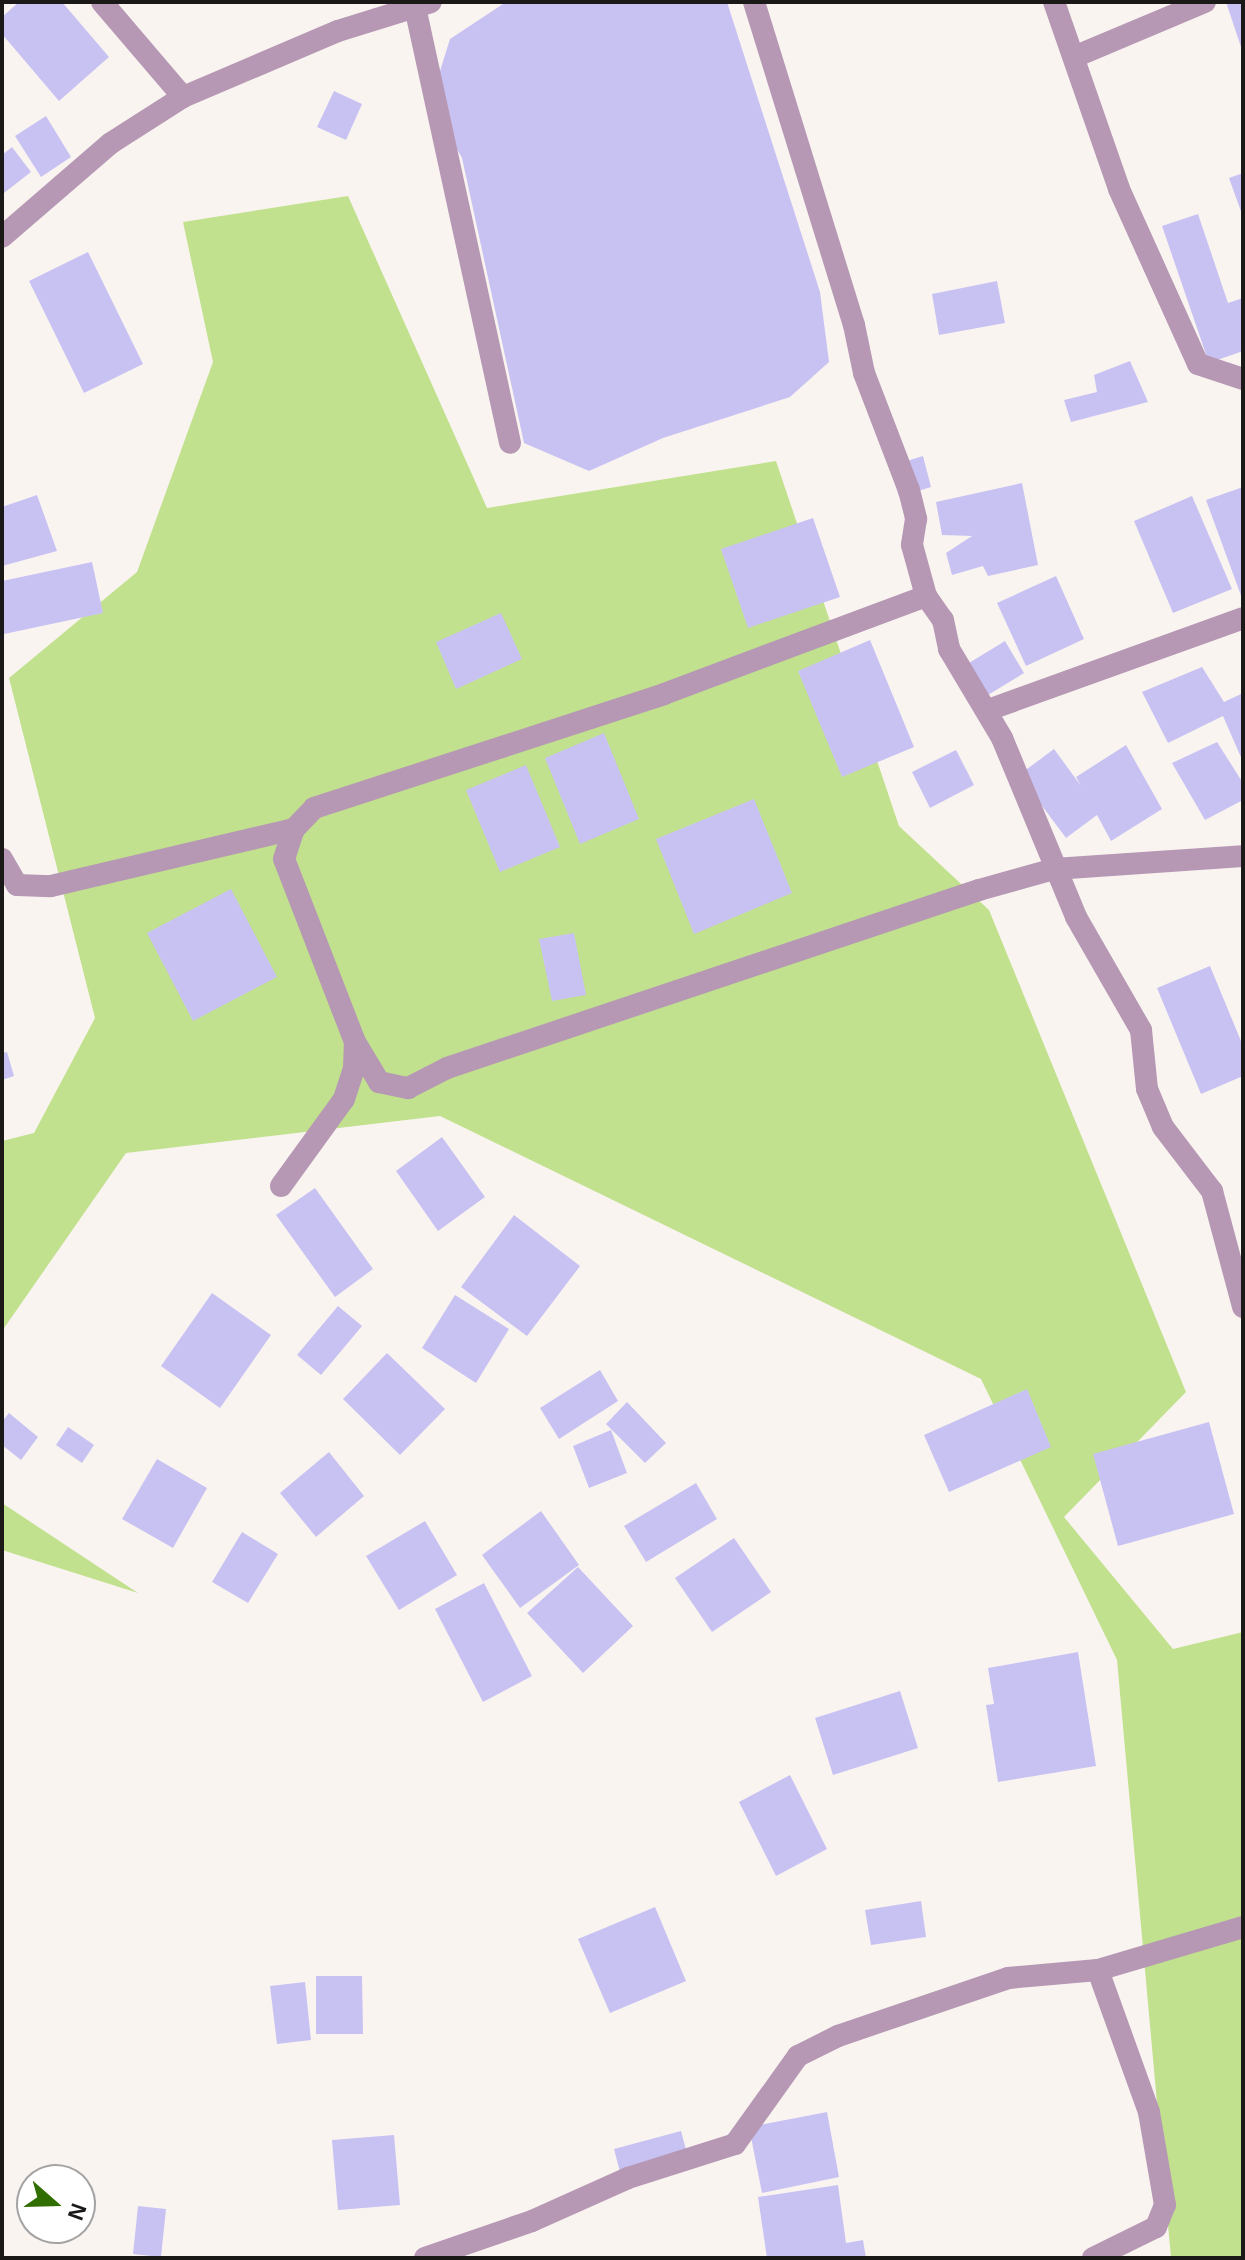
<!DOCTYPE html>
<style>
body{margin:0}
#map{position:relative;width:1245px;height:2260px;overflow:hidden;background:#faf4f1;font-family:Helvetica,sans-serif}
div>[style]{position:absolute}
.green>*{inset:0;background:#c2e18e}
.building>*{inset:0;background:#c8c2f3}
.minor>*{height:22px;margin:-11px;padding:0 11px;transform-origin:11px;border-radius:11px;background:#b698b4}
span{translate:-50% -50%;white-space:nowrap;text-align:center;line-height:1.15;-webkit-text-stroke:8px #fff;paint-order:stroke}
.frame{position:absolute;inset:0;border:4px solid #1b1918;pointer-events:none}
.north{position:absolute;left:16px;top:2164px;width:80px;height:80px;box-sizing:border-box;background:#fff;border:2px solid #a4a3a3;border-radius:50%;rotate:110deg;font-size:22px;font-weight:700;line-height:32px;text-align:center;color:#1b1918}
.north::after{content:'';display:block;margin:auto;width:28px;height:36px;background:#316e00;clip-path:polygon(50% 0,100% 100%,50% 72%,0 100%)}
</style>
<div id="map">
<div class="green">
<i style="clip-path:polygon(348px 196px,487px 508px,776px 461px,899px 826px,989px 910px,1186px 1392px,1064px 1517px,1173px 1649px,1243px 1632px,1243px 2258px,1171px 2258px,1117px 1660px,981px 1379px,440px 1116px,126px 1153px,2px 1331px,2px 1141px,34px 1133px,95px 1018px,9px 678px,137px 572px,213px 362px,183px 222px)"></i>
<i style="clip-path:polygon(2px 1503px,138px 1593px,2px 1550px)"></i>
</div>
<div class="building">
<i style="clip-path:polygon(19px 2px,62px 2px,109px 57px,59px 101px,2px 34px,2px 17px)"></i>
<i style="clip-path:polygon(506px 2px,727px 2px,820px 292px,829px 362px,790px 397px,663px 438px,589px 471px,524px 443px,462px 158px,430px 103px,450px 39px)"></i>
<i style="clip-path:polygon(1226px 2px,1243px 2px,1243px 50px,1242px 50px)"></i>
<i style="clip-path:polygon(334px 91px,362px 104px,346px 140px,317px 127px)"></i>
<i style="clip-path:polygon(46px 116px,71px 157px,41px 177px,15px 136px)"></i>
<i style="clip-path:polygon(12px 147px,31px 172px,4px 193px,2px 155px)"></i>
<i style="clip-path:polygon(1243px 173px,1243px 217px,1229px 178px)"></i>
<i style="clip-path:polygon(1198px 214px,1228px 303px,1243px 298px,1243px 351px,1209px 363px,1162px 226px)"></i>
<i style="clip-path:polygon(88px 252px,143px 364px,84px 393px,29px 281px)"></i>
<i style="clip-path:polygon(997px 281px,1005px 323px,939px 335px,932px 294px)"></i>
<i style="clip-path:polygon(1130px 361px,1148px 402px,1071px 422px,1064px 400px,1097px 392px,1094px 375px)"></i>
<i style="clip-path:polygon(923px 456px,931px 487px,899px 497px,890px 466px)"></i>
<i style="clip-path:polygon(1022px 483px,1038px 565px,988px 576px,983px 566px,952px 575px,946px 553px,972px 536px,942px 535px,936px 502px)"></i>
<i style="clip-path:polygon(1243px 487px,1243px 601px,1206px 500px)"></i>
<i style="clip-path:polygon(37px 495px,57px 551px,2px 566px,2px 507px)"></i>
<i style="clip-path:polygon(1192px 496px,1232px 589px,1173px 613px,1134px 521px)"></i>
<i style="clip-path:polygon(813px 518px,840px 597px,748px 628px,721px 549px)"></i>
<i style="clip-path:polygon(92px 562px,103px 613px,4px 634px,2px 581px)"></i>
<i style="clip-path:polygon(1056px 576px,1084px 639px,1026px 666px,997px 603px)"></i>
<i style="clip-path:polygon(501px 613px,522px 659px,456px 689px,436px 642px)"></i>
<i style="clip-path:polygon(870px 640px,914px 747px,842px 777px,798px 671px)"></i>
<i style="clip-path:polygon(1005px 641px,1024px 673px,988px 695px,969px 663px)"></i>
<i style="clip-path:polygon(1202px 667px,1224px 702px,1243px 693px,1243px 762px,1223px 716px,1168px 743px,1142px 692px)"></i>
<i style="clip-path:polygon(604px 733px,639px 819px,580px 844px,545px 758px)"></i>
<i style="clip-path:polygon(1217px 742px,1243px 783px,1243px 800px,1205px 820px,1172px 763px)"></i>
<i style="clip-path:polygon(1126px 745px,1162px 809px,1111px 841px,1097px 815px,1066px 838px,1019px 775px,1054px 749px,1081px 786px,1076px 777px)"></i>
<i style="clip-path:polygon(956px 750px,974px 785px,930px 808px,912px 772px)"></i>
<i style="clip-path:polygon(526px 765px,560px 847px,500px 872px,466px 790px)"></i>
<i style="clip-path:polygon(754px 799px,792px 893px,694px 934px,656px 839px)"></i>
<i style="clip-path:polygon(231px 889px,277px 977px,193px 1021px,147px 933px)"></i>
<i style="clip-path:polygon(574px 933px,586px 995px,552px 1001px,539px 939px)"></i>
<i style="clip-path:polygon(1210px 966px,1243px 1046px,1243px 1076px,1201px 1094px,1157px 988px)"></i>
<i style="clip-path:polygon(7px 1052px,14px 1076px,2px 1080px,2px 1053px)"></i>
<i style="clip-path:polygon(442px 1137px,485px 1197px,438px 1231px,396px 1171px)"></i>
<i style="clip-path:polygon(315px 1188px,373px 1269px,335px 1297px,276px 1215px)"></i>
<i style="clip-path:polygon(514px 1215px,580px 1266px,527px 1336px,461px 1287px)"></i>
<i style="clip-path:polygon(212px 1293px,271px 1335px,220px 1408px,161px 1366px)"></i>
<i style="clip-path:polygon(455px 1295px,509px 1329px,476px 1383px,422px 1348px)"></i>
<i style="clip-path:polygon(338px 1306px,362px 1326px,321px 1375px,297px 1355px)"></i>
<i style="clip-path:polygon(387px 1353px,445px 1409px,400px 1455px,343px 1399px)"></i>
<i style="clip-path:polygon(600px 1370px,618px 1401px,559px 1439px,540px 1408px)"></i>
<i style="clip-path:polygon(1027px 1389px,1051px 1447px,949px 1492px,924px 1435px)"></i>
<i style="clip-path:polygon(627px 1402px,666px 1443px,645px 1463px,606px 1424px)"></i>
<i style="clip-path:polygon(9px 1413px,38px 1437px,21px 1460px,2px 1445px,2px 1422px)"></i>
<i style="clip-path:polygon(1209px 1422px,1234px 1514px,1118px 1546px,1093px 1454px)"></i>
<i style="clip-path:polygon(68px 1427px,94px 1445px,82px 1463px,56px 1445px)"></i>
<i style="clip-path:polygon(611px 1430px,627px 1473px,589px 1488px,573px 1446px)"></i>
<i style="clip-path:polygon(329px 1452px,364px 1496px,316px 1537px,280px 1493px)"></i>
<i style="clip-path:polygon(157px 1459px,207px 1488px,173px 1548px,122px 1519px)"></i>
<i style="clip-path:polygon(696px 1483px,717px 1519px,646px 1562px,624px 1526px)"></i>
<i style="clip-path:polygon(541px 1511px,579px 1565px,520px 1608px,482px 1555px)"></i>
<i style="clip-path:polygon(425px 1521px,457px 1575px,399px 1610px,366px 1556px)"></i>
<i style="clip-path:polygon(242px 1532px,278px 1554px,248px 1603px,212px 1582px)"></i>
<i style="clip-path:polygon(734px 1538px,771px 1592px,712px 1632px,675px 1578px)"></i>
<i style="clip-path:polygon(578px 1567px,633px 1626px,583px 1673px,527px 1613px)"></i>
<i style="clip-path:polygon(484px 1583px,532px 1676px,483px 1702px,435px 1609px)"></i>
<i style="clip-path:polygon(1078px 1652px,1096px 1766px,998px 1782px,986px 1705px,994px 1704px,988px 1668px)"></i>
<i style="clip-path:polygon(900px 1691px,918px 1748px,833px 1775px,815px 1718px)"></i>
<i style="clip-path:polygon(790px 1775px,827px 1849px,776px 1876px,739px 1802px)"></i>
<i style="clip-path:polygon(921px 1901px,926px 1937px,871px 1945px,865px 1910px)"></i>
<i style="clip-path:polygon(655px 1907px,686px 1981px,610px 2013px,578px 1939px)"></i>
<i style="clip-path:polygon(316px 1976px,362px 1976px,363px 2034px,316px 2034px)"></i>
<i style="clip-path:polygon(305px 1982px,311px 2040px,277px 2044px,270px 1986px)"></i>
<i style="clip-path:polygon(827px 2112px,839px 2177px,762px 2193px,749px 2127px)"></i>
<i style="clip-path:polygon(681px 2131px,688px 2157px,621px 2176px,614px 2149px)"></i>
<i style="clip-path:polygon(394px 2135px,400px 2205px,338px 2210px,332px 2140px)"></i>
<i style="clip-path:polygon(838px 2185px,846px 2243px,863px 2240px,866px 2258px,767px 2258px,758px 2197px)"></i>
<i style="clip-path:polygon(138px 2206px,166px 2209px,161px 2257px,133px 2254px)"></i>
</div>
<div class="minor">
<i style="left:102px;top:2px;width:125px;rotate:49.5deg"></i>
<i style="left:754px;top:2px;width:338px;rotate:72.8deg"></i>
<i style="left:854px;top:325px;width:49px;rotate:78.2deg"></i>
<i style="left:864px;top:373px;width:125px;rotate:69deg"></i>
<i style="left:909px;top:490px;width:30px;rotate:76deg"></i>
<i style="left:916px;top:519px;width:26px;rotate:99deg"></i>
<i style="left:912px;top:545px;width:53px;rotate:74.6deg"></i>
<i style="left:926px;top:596px;width:29px;rotate:55deg"></i>
<i style="left:943px;top:620px;width:30px;rotate:78deg"></i>
<i style="left:949px;top:649px;width:104px;rotate:59.2deg"></i>
<i style="left:1002px;top:738px;width:194px;rotate:67.5deg"></i>
<i style="left:1076px;top:917px;width:130px;rotate:60.1deg"></i>
<i style="left:1141px;top:1030px;width:59px;rotate:84.2deg"></i>
<i style="left:1147px;top:1089px;width:41px;rotate:67.2deg"></i>
<i style="left:1163px;top:1127px;width:81px;rotate:52.6deg"></i>
<i style="left:1212px;top:1191px;width:120px;rotate:75deg"></i>
<i style="left:1054px;top:2px;width:198px;rotate:70.8deg"></i>
<i style="left:1119px;top:189px;width:192px;rotate:65.7deg"></i>
<i style="left:1198px;top:364px;width:47px;rotate:18.4deg"></i>
<i style="left:415px;top:7px;width:446px;rotate:77.7deg"></i>
<i style="left:1074px;top:57px;width:142px;rotate:-22.8deg"></i>
<i style="left:2px;top:237px;width:144px;rotate:-40.8deg"></i>
<i style="left:111px;top:143px;width:85px;rotate:-32.6deg"></i>
<i style="left:183px;top:97px;width:168px;rotate:-23.1deg"></i>
<i style="left:338px;top:31px;width:97px;rotate:-17.3deg"></i>
<i style="left:988px;top:710px;width:271px;rotate:-19.8deg"></i>
<i style="left:2px;top:859px;width:30px;rotate:60deg"></i>
<i style="left:17px;top:885px;width:34px;rotate:2deg"></i>
<i style="left:51px;top:886px;width:250px;rotate:-13.2deg"></i>
<i style="left:355px;top:1042px;width:47px;rotate:59deg"></i>
<i style="left:379px;top:1082px;width:30px;rotate:12deg"></i>
<i style="left:408px;top:1088px;width:44px;rotate:-27.1deg"></i>
<i style="left:447px;top:1068px;width:561px;rotate:-18.5deg"></i>
<i style="left:979px;top:890px;width:78px;rotate:-15.6deg"></i>
<i style="left:1054px;top:869px;width:189px;rotate:-3.9deg"></i>
<i style="left:281px;top:1186px;width:107px;rotate:-54.1deg"></i>
<i style="left:344px;top:1099px;width:33px;rotate:-72deg"></i>
<i style="left:354px;top:1068px;width:26px;rotate:-88deg"></i>
<i style="left:355px;top:1042px;width:196px;rotate:-111.2deg"></i>
<i style="left:284px;top:859px;width:32px;rotate:-72deg"></i>
<i style="left:294px;top:829px;width:29px;rotate:-46deg"></i>
<i style="left:314px;top:808px;width:368px;rotate:-18deg"></i>
<i style="left:664px;top:694px;width:280px;rotate:-20.5deg"></i>
<i style="left:425px;top:2258px;width:113px;rotate:-19.1deg"></i>
<i style="left:532px;top:2221px;width:105px;rotate:-24.1deg"></i>
<i style="left:628px;top:2178px;width:112px;rotate:-17.6deg"></i>
<i style="left:735px;top:2144px;width:108px;rotate:-54.4deg"></i>
<i style="left:798px;top:2056px;width:45px;rotate:-26.6deg"></i>
<i style="left:838px;top:2036px;width:180px;rotate:-18.8deg"></i>
<i style="left:1008px;top:1978px;width:90px;rotate:-5.1deg"></i>
<i style="left:1098px;top:1970px;width:151px;rotate:-16.5deg"></i>
<i style="left:1093px;top:2258px;width:70px;rotate:-26.2deg"></i>
<i style="left:1156px;top:2227px;width:24px;rotate:-68deg"></i>
<i style="left:1165px;top:2205px;width:94px;rotate:-99.8deg"></i>
<i style="left:1149px;top:2112px;width:151px;rotate:-109.8deg"></i>
</div>
<div class="frame"></div>
<div class="north">N</div>
</div>
